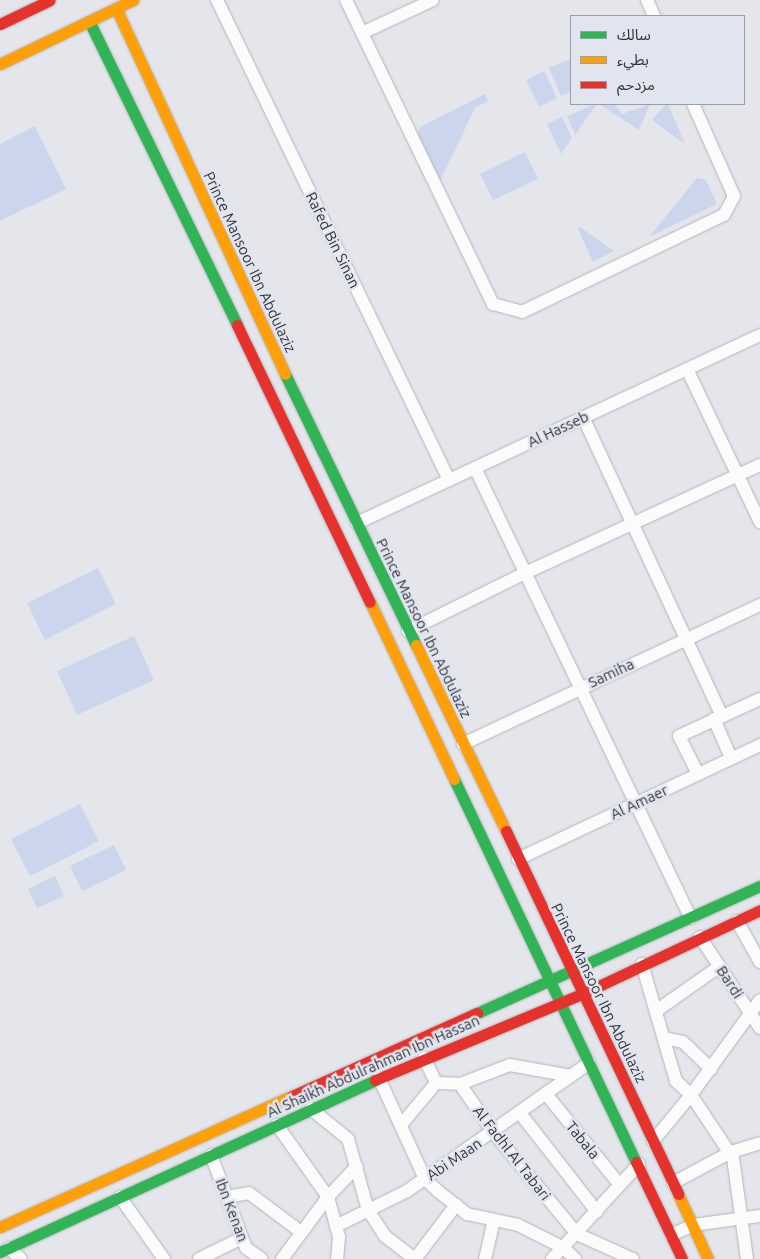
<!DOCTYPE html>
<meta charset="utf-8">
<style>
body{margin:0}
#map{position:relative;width:760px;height:1259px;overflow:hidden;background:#e4e6ec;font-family:Ubuntu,"Noto Sans Arabic",sans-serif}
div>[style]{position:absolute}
.green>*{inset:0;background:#cbd6ed}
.roads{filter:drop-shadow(0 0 1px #b3b5b9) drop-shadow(0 0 1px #b3b5b9)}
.street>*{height:12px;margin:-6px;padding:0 6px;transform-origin:6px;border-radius:6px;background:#fbfbfc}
.fast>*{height:11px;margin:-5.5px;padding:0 5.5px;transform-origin:5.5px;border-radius:5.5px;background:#30b455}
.slow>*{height:11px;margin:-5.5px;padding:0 5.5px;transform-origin:5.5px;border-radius:5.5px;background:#ff9f0a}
.jam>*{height:11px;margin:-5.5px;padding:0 5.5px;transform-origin:5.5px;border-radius:5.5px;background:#e5322d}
span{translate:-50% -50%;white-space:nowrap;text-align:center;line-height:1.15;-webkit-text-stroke:5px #e0e5f0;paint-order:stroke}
.street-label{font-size:15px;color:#323438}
.legend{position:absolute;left:570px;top:15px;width:175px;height:90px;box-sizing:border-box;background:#e0e5f0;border:1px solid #9a9ea6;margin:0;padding:6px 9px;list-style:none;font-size:15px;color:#323438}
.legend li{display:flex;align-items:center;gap:10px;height:25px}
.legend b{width:25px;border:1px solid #9a9ea6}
</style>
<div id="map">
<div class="green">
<i style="clip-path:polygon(571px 59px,571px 91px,561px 96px,549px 68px)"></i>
<i style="clip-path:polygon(544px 71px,557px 98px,539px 107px,526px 80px)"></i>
<i style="clip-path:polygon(485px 94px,488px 101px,475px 108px,440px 181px,417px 134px,420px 127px)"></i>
<i style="clip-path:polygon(595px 104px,596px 105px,575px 135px,567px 116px)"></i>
<i style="clip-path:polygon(599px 104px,614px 104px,622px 114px,650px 104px,639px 130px)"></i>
<i style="clip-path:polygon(666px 104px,668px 104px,685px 144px,652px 120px)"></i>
<i style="clip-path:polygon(562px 117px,572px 138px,561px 154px,547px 124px)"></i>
<i style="clip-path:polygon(35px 126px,66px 189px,0 221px,0 144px)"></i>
<i style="clip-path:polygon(525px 152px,538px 179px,493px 200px,480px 174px)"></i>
<i style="clip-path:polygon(697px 178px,706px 180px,717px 204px,649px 237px)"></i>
<i style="clip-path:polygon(580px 227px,614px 251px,593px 262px,578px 229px)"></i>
<i style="clip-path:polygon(98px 568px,116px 604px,45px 640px,27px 603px)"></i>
<i style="clip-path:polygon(134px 636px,154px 680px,77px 715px,57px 671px)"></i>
<i style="clip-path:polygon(80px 804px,99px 841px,30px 876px,11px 839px)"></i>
<i style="clip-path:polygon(114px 845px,126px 870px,82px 891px,70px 866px)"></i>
<i style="clip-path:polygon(55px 876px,64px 896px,37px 908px,28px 889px)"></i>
</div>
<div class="roads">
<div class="street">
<i style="left:217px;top:0;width:533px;rotate:64.2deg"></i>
<i style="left:346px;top:0;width:338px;rotate:64.2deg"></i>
<i style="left:493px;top:304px;width:30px;rotate:15deg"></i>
<i style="left:522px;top:312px;width:224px;rotate:-25.7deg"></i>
<i style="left:724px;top:215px;width:21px;rotate:-62deg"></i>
<i style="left:734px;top:196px;width:101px;rotate:-114deg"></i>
<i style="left:647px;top:0;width:17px;rotate:66deg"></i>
<i style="left:362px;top:33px;width:78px;rotate:-24.9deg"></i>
<i style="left:687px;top:369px;width:170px;rotate:64.5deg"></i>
<i style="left:583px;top:417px;width:330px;rotate:65.1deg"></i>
<i style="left:475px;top:468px;width:499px;rotate:64.4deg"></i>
<i style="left:357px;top:523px;width:445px;rotate:-25deg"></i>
<i style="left:408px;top:631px;width:131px;rotate:-26.4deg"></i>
<i style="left:525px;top:573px;width:259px;rotate:-24.7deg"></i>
<i style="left:714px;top:719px;width:43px;rotate:66.4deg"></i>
<i style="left:463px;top:744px;width:328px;rotate:-25.1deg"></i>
<i style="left:698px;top:774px;width:42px;rotate:-116.6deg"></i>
<i style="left:679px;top:736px;width:89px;rotate:-24.6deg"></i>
<i style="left:518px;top:859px;width:268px;rotate:-25.2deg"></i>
<i style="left:737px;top:921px;width:47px;rotate:60.7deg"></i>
<i style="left:700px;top:937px;width:109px;rotate:56.6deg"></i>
<i style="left:642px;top:964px;width:122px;rotate:73.8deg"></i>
<i style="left:676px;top:1081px;width:21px;rotate:43deg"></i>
<i style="left:691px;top:1095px;width:76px;rotate:56.3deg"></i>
<i style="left:733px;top:1158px;width:102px;rotate:82.1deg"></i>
<i style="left:656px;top:1011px;width:78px;rotate:-35.1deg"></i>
<i style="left:664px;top:1038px;width:19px;rotate:12deg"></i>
<i style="left:683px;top:1042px;width:39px;rotate:44deg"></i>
<i style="left:424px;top:1058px;width:28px;rotate:64deg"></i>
<i style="left:379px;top:1078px;width:111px;rotate:65.5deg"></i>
<i style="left:425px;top:1179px;width:19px;rotate:43deg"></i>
<i style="left:439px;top:1192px;width:36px;rotate:38deg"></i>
<i style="left:467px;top:1214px;width:52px;rotate:12.2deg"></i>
<i style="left:518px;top:1225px;width:51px;rotate:26.6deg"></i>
<i style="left:564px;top:1248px;width:16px;rotate:45deg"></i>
<i style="left:460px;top:1084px;width:53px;rotate:-20.8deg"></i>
<i style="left:510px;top:1065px;width:62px;rotate:10.2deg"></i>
<i style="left:546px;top:1094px;width:117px;rotate:50.9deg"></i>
<i style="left:311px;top:1109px;width:48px;rotate:39deg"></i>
<i style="left:348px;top:1139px;width:74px;rotate:74.3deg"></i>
<i style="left:368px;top:1210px;width:31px;rotate:57deg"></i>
<i style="left:385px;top:1236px;width:37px;rotate:38deg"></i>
<i style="left:520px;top:1113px;width:125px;rotate:52.1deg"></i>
<i style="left:277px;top:1125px;width:88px;rotate:54.7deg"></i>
<i style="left:328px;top:1197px;width:41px;rotate:74.6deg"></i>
<i style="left:339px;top:1237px;width:22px;rotate:95deg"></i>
<i style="left:401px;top:1125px;width:55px;rotate:-50.2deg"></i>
<i style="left:436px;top:1083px;width:24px;rotate:2deg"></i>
<i style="left:460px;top:1084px;width:58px;rotate:55.5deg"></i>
<i style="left:493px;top:1132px;width:132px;rotate:50.5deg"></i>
<i style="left:577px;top:1234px;width:61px;rotate:24.1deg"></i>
<i style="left:653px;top:1141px;width:60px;rotate:-50.4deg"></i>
<i style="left:691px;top:1095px;width:117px;rotate:-54deg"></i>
<i style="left:211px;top:1155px;width:99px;rotate:69.4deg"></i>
<i style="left:246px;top:1248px;width:19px;rotate:35deg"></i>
<i style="left:673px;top:1183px;width:66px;rotate:-28.1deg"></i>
<i style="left:731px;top:1152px;width:30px;rotate:-17deg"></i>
<i style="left:120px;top:1197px;width:76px;rotate:54.6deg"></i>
<i style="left:227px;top:1197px;width:22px;rotate:-10deg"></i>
<i style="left:249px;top:1193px;width:65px;rotate:36.9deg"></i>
<i style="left:336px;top:1226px;width:79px;rotate:-26.2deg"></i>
<i style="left:407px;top:1191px;width:223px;rotate:-35.1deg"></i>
<i style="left:671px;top:1235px;width:24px;rotate:-24deg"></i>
<i style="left:693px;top:1225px;width:68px;rotate:-7.7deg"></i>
<i style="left:9px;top:1248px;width:16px;rotate:43deg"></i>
<i style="left:199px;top:1259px;width:48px;rotate:-26deg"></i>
<i style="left:282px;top:1259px;width:77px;rotate:-53.4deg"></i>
<i style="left:328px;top:1197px;width:42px;rotate:-46.9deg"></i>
<i style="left:415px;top:1259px;width:68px;rotate:-52.8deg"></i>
<i style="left:485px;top:1259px;width:40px;rotate:-77deg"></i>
<i style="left:552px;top:1259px;width:129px;rotate:-47.5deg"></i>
</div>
<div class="fast">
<i style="left:89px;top:21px;width:338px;rotate:64deg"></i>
<i style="left:285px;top:374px;width:301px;rotate:64.2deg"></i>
<i style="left:454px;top:779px;width:424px;rotate:64.6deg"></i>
<i style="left:477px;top:1013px;width:310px;rotate:-24.2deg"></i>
<i style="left:0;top:1252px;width:413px;rotate:-24.6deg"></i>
</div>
<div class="slow">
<i style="left:116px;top:8px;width:403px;rotate:65.2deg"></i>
<i style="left:0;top:64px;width:148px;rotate:-25.7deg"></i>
<i style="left:370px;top:602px;width:196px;rotate:64.6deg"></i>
<i style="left:416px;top:645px;width:207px;rotate:64.2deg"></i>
<i style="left:678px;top:1194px;width:72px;rotate:65.2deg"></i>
<i style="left:0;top:1227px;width:320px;rotate:-24.2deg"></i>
</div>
<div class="jam">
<i style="left:0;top:24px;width:55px;rotate:-25.6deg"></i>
<i style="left:237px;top:325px;width:307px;rotate:64.4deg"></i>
<i style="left:506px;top:831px;width:402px;rotate:64.6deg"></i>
<i style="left:375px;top:1080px;width:226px;rotate:-22.6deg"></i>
<i style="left:584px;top:993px;width:195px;rotate:-25.2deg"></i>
<i style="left:292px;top:1096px;width:203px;rotate:-24.2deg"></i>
<i style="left:636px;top:1162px;width:107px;rotate:64.6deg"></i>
</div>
</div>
<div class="street-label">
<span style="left:333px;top:240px;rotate:64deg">Rafed Bin Sinan</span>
<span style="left:250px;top:262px;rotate:65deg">Prince Mansoor Ibn Abdulaziz</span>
<span style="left:558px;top:429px;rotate:-25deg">Al Hasseb</span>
<span style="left:424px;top:628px;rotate:64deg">Prince Mansoor Ibn Abdulaziz</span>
<span style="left:611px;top:673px;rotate:-25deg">Samiha</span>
<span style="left:639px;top:802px;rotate:-25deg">Al Amaer</span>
<span style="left:730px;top:982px;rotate:57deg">Bardi</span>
<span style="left:599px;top:993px;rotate:64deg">Prince Mansoor Ibn Abdulaziz</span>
<span style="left:373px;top:1066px;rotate:-24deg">Al Shaikh Abdulrahman Ibn Hassan</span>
<span style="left:583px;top:1140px;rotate:51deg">Tabala</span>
<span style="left:512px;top:1153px;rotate:52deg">Al Fadhl Al Tabari</span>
<span style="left:454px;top:1159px;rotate:-34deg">Abi Maan</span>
<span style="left:232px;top:1210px;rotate:69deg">Ibn Kenan</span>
</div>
<ul class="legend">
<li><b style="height:6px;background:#30b455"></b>سالك</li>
<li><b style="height:6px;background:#ff9f0a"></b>بطيء</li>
<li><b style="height:6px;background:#e5322d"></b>مزدحم</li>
</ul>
</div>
